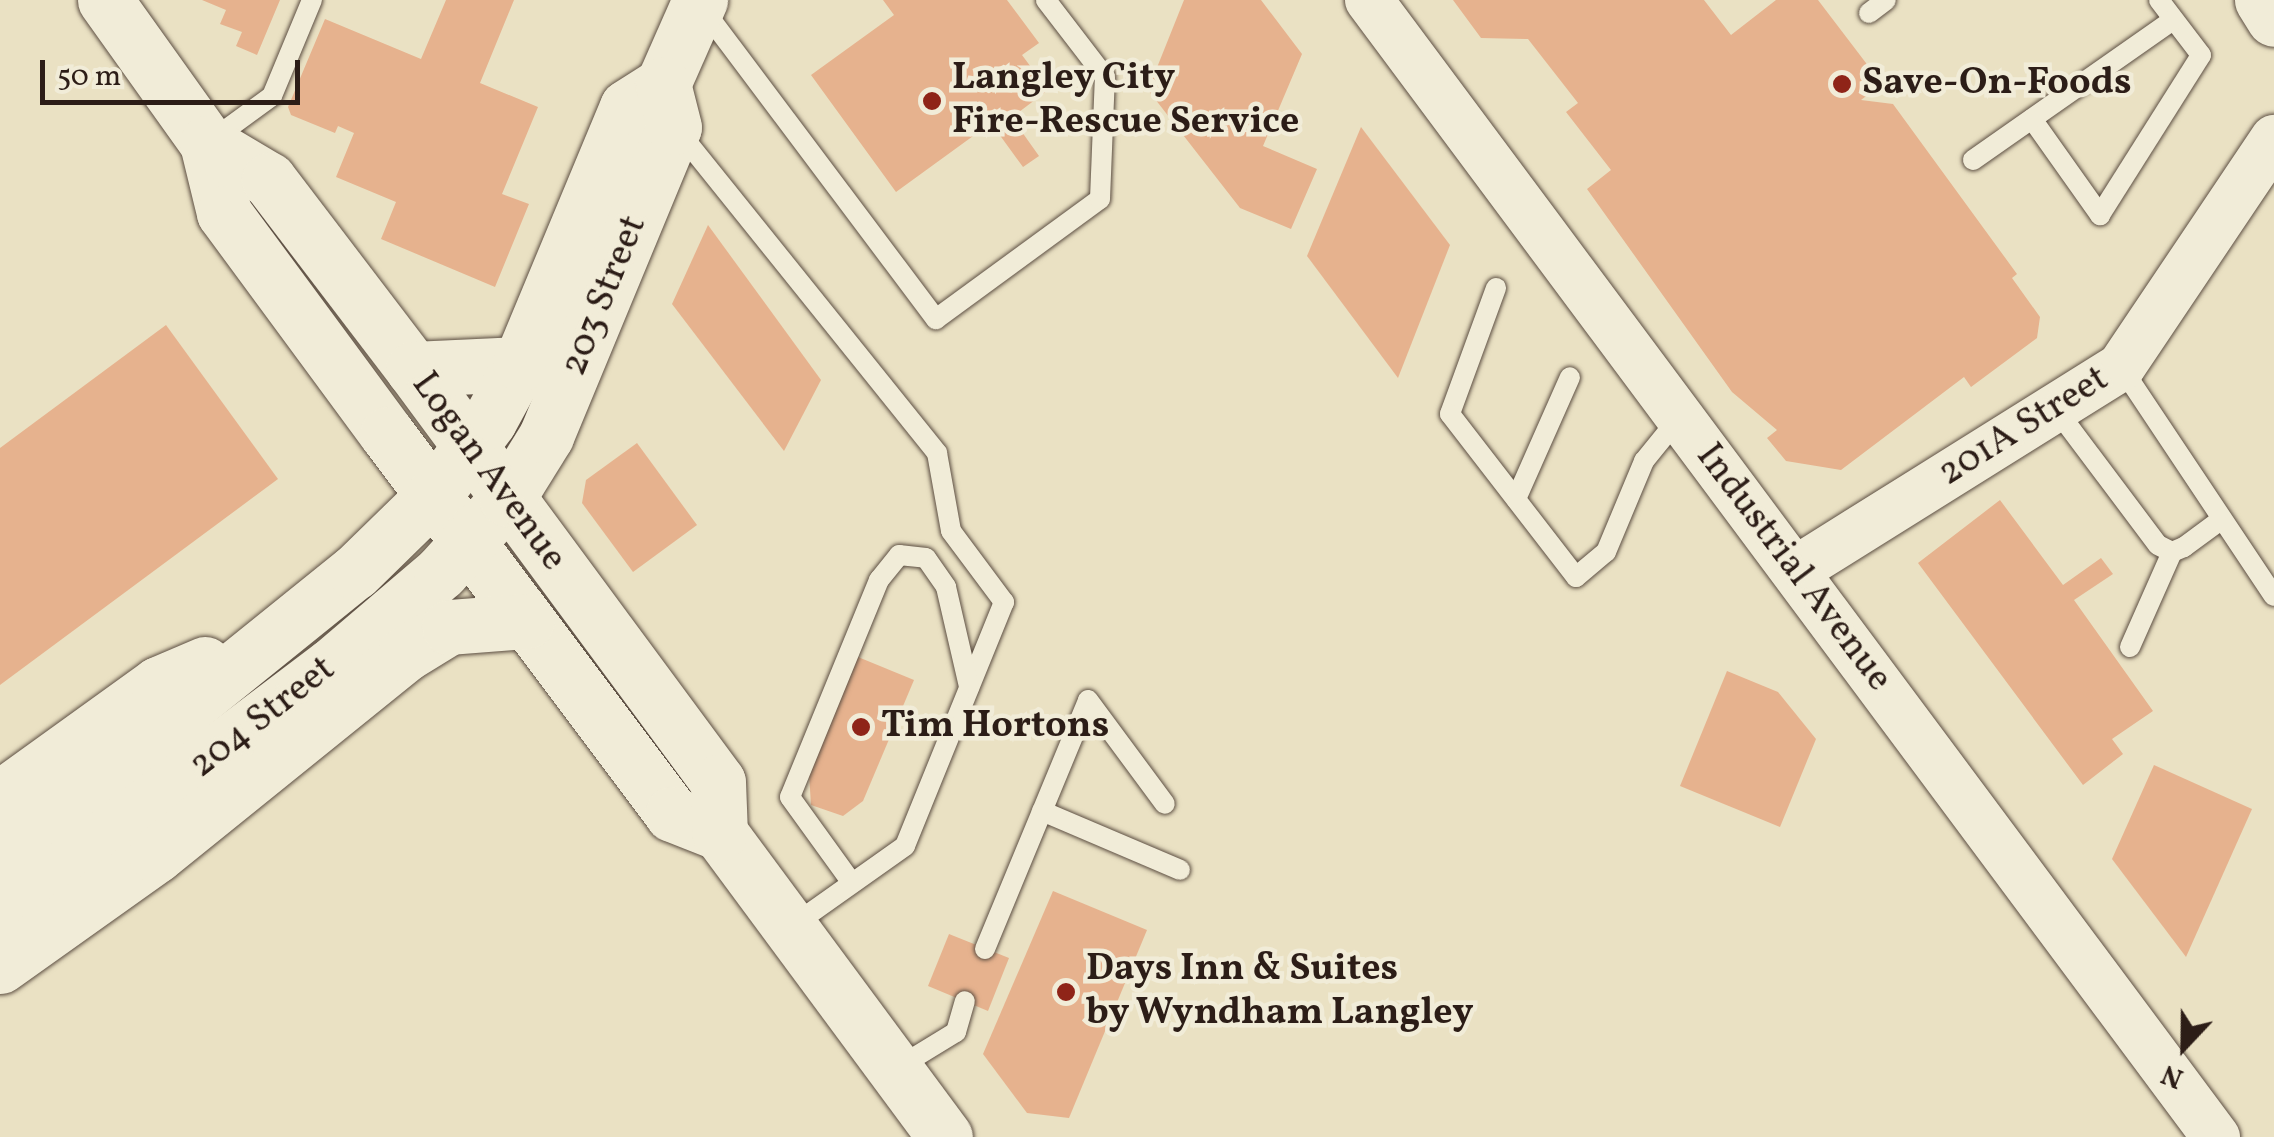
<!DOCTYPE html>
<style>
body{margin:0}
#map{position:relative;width:2274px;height:1137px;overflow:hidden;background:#eae1c3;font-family:Vollkorn,serif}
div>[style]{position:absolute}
.building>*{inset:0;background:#e6b28e}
.roads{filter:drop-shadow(0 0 2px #5c4e42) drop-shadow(0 0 2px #5c4e42)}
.service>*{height:20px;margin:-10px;padding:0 10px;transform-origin:10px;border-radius:10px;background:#f1ecd8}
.tertiary>*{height:48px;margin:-24px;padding:0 24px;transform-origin:24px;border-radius:24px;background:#f1ecd8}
.secondary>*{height:55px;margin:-27.5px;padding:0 27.5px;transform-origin:27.5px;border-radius:27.5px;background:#f1ecd8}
.dots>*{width:28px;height:28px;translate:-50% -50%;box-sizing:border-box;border:5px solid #f1ecd8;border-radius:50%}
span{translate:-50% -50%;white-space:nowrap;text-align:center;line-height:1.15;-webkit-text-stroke:9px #f1ecd8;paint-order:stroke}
.poi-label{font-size:38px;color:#2c1d17;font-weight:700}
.left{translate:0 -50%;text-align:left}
.street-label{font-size:38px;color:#2c1d17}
.north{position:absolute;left:2134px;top:997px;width:100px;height:100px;-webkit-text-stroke:8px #f1ecd8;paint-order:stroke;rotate:202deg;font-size:28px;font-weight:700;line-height:40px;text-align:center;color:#2c1d17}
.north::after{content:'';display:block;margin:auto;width:35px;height:45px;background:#2c1d17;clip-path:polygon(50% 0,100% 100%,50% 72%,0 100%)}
.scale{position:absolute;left:40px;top:60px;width:260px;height:45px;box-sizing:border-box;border:5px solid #2c1d17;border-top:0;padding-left:12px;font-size:30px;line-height:35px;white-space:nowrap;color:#2c1d17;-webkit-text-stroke:8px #f1ecd8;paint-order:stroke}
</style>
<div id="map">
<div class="building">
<i style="clip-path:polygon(202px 0,280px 0,257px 55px,236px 46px,242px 32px,220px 24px,226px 10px)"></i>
<i style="clip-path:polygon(446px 0,514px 0,480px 83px,538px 107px,502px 194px,529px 204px,495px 287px,381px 239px,396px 202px,336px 177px,354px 133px,338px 126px,335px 133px,291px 115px,288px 107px,325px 19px,421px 59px)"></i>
<i style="clip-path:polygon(883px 0,1007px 0,1039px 43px,1022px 55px,1048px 90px,1019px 112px,1024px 120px,1017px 125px,1039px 156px,1023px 167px,991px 123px,896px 192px,811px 75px,894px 15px)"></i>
<i style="clip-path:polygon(1184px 0,1261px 0,1302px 54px,1263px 146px,1317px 169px,1291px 229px,1240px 208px,1148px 90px)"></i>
<i style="clip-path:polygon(1453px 0,1704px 0,1731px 35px,1776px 0,1818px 0,1882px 84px,1861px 100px,1893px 104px,2017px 274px,2012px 278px,2040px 317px,2037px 338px,1971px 387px,1964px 377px,1841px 470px,1786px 461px,1767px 438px,1777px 430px,1732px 392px,1587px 189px,1611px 170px,1566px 112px,1578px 103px,1528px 39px,1481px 38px)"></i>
<i style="clip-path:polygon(1361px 127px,1450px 245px,1398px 378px,1307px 256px)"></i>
<i style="clip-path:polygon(708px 225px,821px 380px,784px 451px,672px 304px)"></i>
<i style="clip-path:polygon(166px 325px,278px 479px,0 685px,0 448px)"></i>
<i style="clip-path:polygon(637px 443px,697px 525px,633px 572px,582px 503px,586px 480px)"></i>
<i style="clip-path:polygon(2000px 500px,2063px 585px,2101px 558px,2113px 574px,2074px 600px,2153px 711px,2112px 739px,2123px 754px,2083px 785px,1918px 563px)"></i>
<i style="clip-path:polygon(858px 657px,914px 680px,863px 801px,843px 816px,811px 805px,809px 773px)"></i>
<i style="clip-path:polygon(1727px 671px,1778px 692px,1816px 739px,1780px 827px,1680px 786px)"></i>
<i style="clip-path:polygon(2154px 765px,2252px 809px,2186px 957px,2112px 859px)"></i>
<i style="clip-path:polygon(1053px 891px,1147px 930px,1069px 1118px,1027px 1113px,983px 1054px)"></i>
<i style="clip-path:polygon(949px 934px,1009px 958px,988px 1011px,928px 986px)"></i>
</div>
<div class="roads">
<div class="service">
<i style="left:703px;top:9px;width:388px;rotate:53.1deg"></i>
<i style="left:936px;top:319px;width:203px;rotate:-36.2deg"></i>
<i style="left:1100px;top:199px;width:122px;rotate:-87.7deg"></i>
<i style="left:1105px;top:77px;width:97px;rotate:-127.5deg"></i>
<i style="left:1869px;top:13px;width:21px;rotate:-37deg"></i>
<i style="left:2032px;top:119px;width:118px;rotate:54.7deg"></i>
<i style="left:2100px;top:215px;width:189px;rotate:-57.7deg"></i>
<i style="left:2201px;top:55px;width:69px;rotate:-127.4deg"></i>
<i style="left:679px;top:132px;width:412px;rotate:51.2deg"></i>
<i style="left:937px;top:453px;width:79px;rotate:79.8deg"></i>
<i style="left:951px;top:531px;width:89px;rotate:53.3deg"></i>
<i style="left:1004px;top:602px;width:263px;rotate:112.1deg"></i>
<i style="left:905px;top:846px;width:138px;rotate:144.7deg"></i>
<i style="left:209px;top:142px;width:78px;rotate:-36.1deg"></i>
<i style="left:272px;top:96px;width:104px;rotate:-67.4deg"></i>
<i style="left:1973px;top:160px;width:244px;rotate:-35deg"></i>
<i style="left:1496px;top:288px;width:134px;rotate:110.1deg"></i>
<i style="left:1450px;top:414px;width:206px;rotate:52.3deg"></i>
<i style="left:1576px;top:577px;width:39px;rotate:-40deg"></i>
<i style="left:1606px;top:552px;width:99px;rotate:-67.3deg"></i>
<i style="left:1644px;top:461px;width:55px;rotate:-50.9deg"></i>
<i style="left:2121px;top:367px;width:275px;rotate:56.3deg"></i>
<i style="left:2055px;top:408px;width:171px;rotate:53.1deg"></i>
<i style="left:2158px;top:545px;width:16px;rotate:27deg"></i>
<i style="left:2172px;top:552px;width:13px;rotate:-23deg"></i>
<i style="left:2184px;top:547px;width:47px;rotate:-36.4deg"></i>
<i style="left:1516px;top:499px;width:133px;rotate:-66.1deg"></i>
<i style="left:2130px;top:647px;width:104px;rotate:-66.1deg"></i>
<i style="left:1042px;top:811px;width:150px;rotate:23.1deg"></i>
<i style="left:852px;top:883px;width:106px;rotate:-125.8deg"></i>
<i style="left:790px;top:797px;width:235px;rotate:-67.7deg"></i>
<i style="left:879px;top:580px;width:32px;rotate:-51deg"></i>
<i style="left:899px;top:555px;width:27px;rotate:6deg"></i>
<i style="left:926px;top:558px;width:35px;rotate:55deg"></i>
<i style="left:946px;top:587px;width:103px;rotate:77deg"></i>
<i style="left:985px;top:949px;width:269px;rotate:-67.5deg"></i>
<i style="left:1088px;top:700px;width:129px;rotate:53.5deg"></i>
<i style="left:897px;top:1068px;width:69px;rotate:-31.4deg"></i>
<i style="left:956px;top:1032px;width:32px;rotate:-74deg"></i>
</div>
<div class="tertiary">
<i style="left:1369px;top:0;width:1418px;rotate:53.32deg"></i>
<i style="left:1796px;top:570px;width:383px;rotate:-32deg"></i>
<i style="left:2121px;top:367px;width:275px;rotate:-56.1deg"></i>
</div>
<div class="secondary">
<i style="left:105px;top:0;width:176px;rotate:54.5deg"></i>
<i style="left:207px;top:143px;width:72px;rotate:76.3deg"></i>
<i style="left:224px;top:213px;width:275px;rotate:53.6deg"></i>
<i style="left:387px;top:434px;width:475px;rotate:53.1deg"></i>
<i style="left:672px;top:814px;width:52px;rotate:21.6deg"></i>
<i style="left:720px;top:833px;width:378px;rotate:53.5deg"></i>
<i style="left:2262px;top:0;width:22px;rotate:58deg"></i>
<i style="left:207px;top:143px;width:72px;rotate:30.8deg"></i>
<i style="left:269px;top:180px;width:238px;rotate:52.7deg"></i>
<i style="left:413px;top:369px;width:513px;rotate:53.55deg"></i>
<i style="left:718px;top:782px;width:51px;rotate:87.8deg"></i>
<i style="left:413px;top:369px;width:107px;rotate:-2.7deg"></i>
<i style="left:0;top:798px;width:195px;rotate:-35.8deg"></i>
<i style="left:158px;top:684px;width:51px;rotate:-23.1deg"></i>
<i style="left:0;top:858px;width:456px;rotate:-38.9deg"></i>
<i style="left:355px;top:572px;width:110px;rotate:-44.3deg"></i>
<i style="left:434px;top:495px;width:92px;rotate:-53.4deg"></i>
<i style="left:489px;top:421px;width:65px;rotate:-61.5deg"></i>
<i style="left:520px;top:364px;width:278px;rotate:-67.4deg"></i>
<i style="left:627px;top:107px;width:43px;rotate:-32.6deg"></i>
<i style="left:663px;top:84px;width:92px;rotate:-66.2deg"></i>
<i style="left:0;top:916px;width:415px;rotate:-37.1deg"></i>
<i style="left:331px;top:666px;width:145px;rotate:-40.5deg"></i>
<i style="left:441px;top:572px;width:98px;rotate:-47.9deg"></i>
<i style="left:507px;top:499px;width:74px;rotate:-58.2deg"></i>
<i style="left:546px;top:436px;width:334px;rotate:-67.5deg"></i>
<i style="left:674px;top:127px;width:44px;rotate:-104.3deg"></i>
<i style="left:0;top:966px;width:191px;rotate:-35.4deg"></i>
<i style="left:156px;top:855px;width:320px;rotate:-38.9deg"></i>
<i style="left:405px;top:654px;width:52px;rotate:-31.5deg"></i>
<i style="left:449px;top:627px;width:78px;rotate:-4.4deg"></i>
</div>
</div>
<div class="dots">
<i style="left:1842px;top:84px;background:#8f2418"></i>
<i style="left:932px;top:101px;background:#8f2418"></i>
<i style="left:861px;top:727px;background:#8f2418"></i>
<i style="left:1066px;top:992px;background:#8f2418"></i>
</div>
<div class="poi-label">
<span class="left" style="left:952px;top:101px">Langley City<br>Fire-Rescue Service</span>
<span class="left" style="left:1862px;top:84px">Save-On-Foods</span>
<span class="left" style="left:881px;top:727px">Tim Hortons</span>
<span class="left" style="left:1086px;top:992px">Days Inn &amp; Suites<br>by Wyndham Langley</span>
</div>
<div class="street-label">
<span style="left:605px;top:296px;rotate:-68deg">203 Street</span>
<span style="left:2024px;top:427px;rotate:-32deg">201A Street</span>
<span style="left:488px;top:472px;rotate:54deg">Logan Avenue</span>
<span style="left:1793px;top:568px;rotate:53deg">Industrial Avenue</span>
<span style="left:263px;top:718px;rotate:-38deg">204 Street</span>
</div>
<div class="north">N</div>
<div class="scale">50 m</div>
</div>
